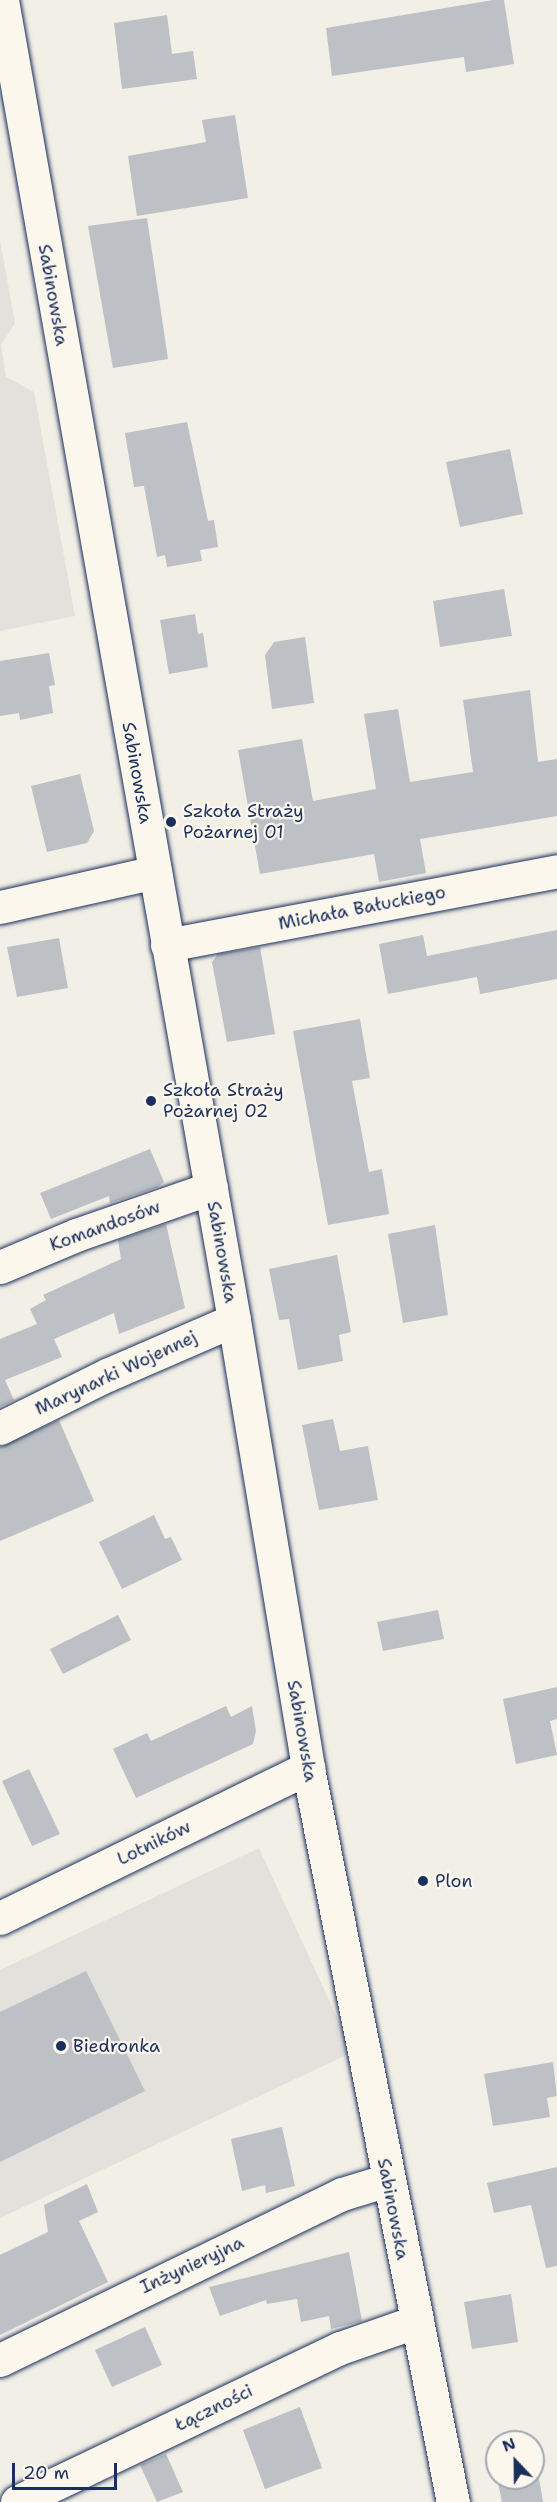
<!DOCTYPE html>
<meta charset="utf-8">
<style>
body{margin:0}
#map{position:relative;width:557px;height:2502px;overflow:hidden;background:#f2efe6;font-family:"Shantell Sans",sans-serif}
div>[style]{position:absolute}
.built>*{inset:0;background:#e2e1dc}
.building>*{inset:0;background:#bdc0c4}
.roads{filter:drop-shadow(0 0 2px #1b2f5e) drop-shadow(0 0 2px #1b2f5e)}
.street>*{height:33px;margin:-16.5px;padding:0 16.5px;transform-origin:16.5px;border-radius:16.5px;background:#fbf7ec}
.secondary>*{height:33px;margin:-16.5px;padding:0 16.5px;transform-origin:16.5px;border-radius:16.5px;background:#fbf7ec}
.dots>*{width:16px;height:16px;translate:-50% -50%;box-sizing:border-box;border:3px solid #fbf7ec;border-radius:50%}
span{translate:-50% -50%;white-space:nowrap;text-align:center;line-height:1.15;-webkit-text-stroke:4.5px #fbf7ec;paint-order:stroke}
.street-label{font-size:18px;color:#1b2f5e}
.poi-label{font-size:18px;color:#1b2f5e}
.left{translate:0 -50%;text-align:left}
.north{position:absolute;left:485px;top:2430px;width:60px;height:60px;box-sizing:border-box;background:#fbf7ec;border:2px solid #a1a7b3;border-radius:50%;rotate:338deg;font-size:16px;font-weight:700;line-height:24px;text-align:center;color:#1b2f5e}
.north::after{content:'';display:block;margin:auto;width:21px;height:27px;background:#1b2f5e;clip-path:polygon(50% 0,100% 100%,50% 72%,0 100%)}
.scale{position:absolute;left:12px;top:2463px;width:105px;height:27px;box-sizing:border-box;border:3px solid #1b2f5e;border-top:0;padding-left:8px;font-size:18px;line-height:21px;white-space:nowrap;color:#1b2f5e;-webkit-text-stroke:4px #fbf7ec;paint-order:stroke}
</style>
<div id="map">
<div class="built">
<i style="clip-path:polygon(0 240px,15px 323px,1px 345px,6px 377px,34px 392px,75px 616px,0 631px)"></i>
<i style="clip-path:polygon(259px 1848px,353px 2052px,0 2218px,0 1970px)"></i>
</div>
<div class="building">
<i style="clip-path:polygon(493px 0,504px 0,514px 64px,466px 72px,464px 57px,332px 76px,326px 28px)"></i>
<i style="clip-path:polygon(167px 15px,172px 54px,193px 51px,197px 79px,122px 89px,114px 23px)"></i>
<i style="clip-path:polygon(235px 115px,248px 198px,137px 216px,128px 156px,206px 142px,202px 120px)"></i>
<i style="clip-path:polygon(147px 218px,168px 359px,113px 368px,88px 226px)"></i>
<i style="clip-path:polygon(187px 422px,208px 521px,214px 520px,218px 547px,200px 550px,202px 561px,167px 567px,165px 555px,157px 557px,144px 486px,134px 487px,125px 433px)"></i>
<i style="clip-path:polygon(510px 449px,523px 514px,460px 527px,446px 462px)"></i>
<i style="clip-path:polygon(504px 589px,512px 636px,440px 647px,433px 601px)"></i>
<i style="clip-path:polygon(195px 614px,198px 634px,203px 633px,208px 667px,169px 674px,160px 620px)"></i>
<i style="clip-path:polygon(305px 637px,314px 703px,272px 709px,265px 655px,274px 642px)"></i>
<i style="clip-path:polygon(49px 653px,55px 685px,49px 686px,53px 713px,20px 720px,19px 713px,0 716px,0 661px)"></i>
<i style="clip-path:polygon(530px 690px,538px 762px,557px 759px,557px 816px,420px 839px,426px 873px,379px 882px,374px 854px,260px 874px,238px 750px,302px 739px,313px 801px,376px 789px,364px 714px,398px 709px,410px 782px,473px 772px,463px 700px)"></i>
<i style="clip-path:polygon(80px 774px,94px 831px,87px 843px,47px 852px,31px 786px)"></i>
<i style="clip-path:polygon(557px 930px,557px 979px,480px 994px,477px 977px,388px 994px,379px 944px,423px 935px,427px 956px)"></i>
<i style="clip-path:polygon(59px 938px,68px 988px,17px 997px,7px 947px)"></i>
<i style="clip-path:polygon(260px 947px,275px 1034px,227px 1042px,212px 962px,218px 954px)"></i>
<i style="clip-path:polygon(360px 1019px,370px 1078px,352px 1081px,369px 1172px,382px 1169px,389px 1214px,328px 1225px,293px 1031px)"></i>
<i style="clip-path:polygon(150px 1149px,164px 1182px,158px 1187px,110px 1203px,109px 1196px,51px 1219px,40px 1193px)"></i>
<i style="clip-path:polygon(166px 1224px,185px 1308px,119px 1334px,114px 1313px,54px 1339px,62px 1357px,5px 1380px,14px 1400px,0 1407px,0 1339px,37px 1324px,30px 1309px,46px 1300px,43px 1295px,121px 1259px,118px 1240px)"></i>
<i style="clip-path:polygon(435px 1225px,448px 1315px,403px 1323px,388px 1234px)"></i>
<i style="clip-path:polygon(337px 1255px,351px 1332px,339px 1335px,343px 1361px,298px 1370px,289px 1319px,279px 1320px,269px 1269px)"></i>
<i style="clip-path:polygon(333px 1419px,340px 1451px,368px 1446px,378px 1500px,319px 1510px,302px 1425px)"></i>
<i style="clip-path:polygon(59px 1420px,94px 1501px,0 1541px,0 1447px)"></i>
<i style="clip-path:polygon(154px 1515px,165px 1539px,171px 1537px,182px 1560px,122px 1589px,99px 1542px)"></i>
<i style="clip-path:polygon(438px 1610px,444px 1639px,383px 1651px,377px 1622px)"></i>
<i style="clip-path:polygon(118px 1615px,131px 1640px,63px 1674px,50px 1649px)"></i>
<i style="clip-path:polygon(557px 1687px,557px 1719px,550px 1721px,557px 1755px,516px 1764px,503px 1699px)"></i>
<i style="clip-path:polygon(226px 1706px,231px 1717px,252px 1706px,256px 1731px,253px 1744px,136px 1798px,113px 1749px,147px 1733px,151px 1741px)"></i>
<i style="clip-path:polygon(29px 1769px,60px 1834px,32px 1846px,2px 1781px)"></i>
<i style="clip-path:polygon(86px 1971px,145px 2091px,0 2162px,0 2012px)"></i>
<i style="clip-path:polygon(553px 2062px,557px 2096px,547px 2098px,550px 2117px,493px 2126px,484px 2074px)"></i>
<i style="clip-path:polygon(282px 2127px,295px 2186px,266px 2193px,265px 2185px,242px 2191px,231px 2139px)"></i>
<i style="clip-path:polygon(557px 2167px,557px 2266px,546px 2268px,531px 2205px,494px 2213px,487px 2183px)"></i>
<i style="clip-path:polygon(87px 2184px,98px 2212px,79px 2221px,108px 2282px,0 2335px,0 2255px,48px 2232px,44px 2205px)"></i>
<i style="clip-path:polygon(349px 2252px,362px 2321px,331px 2329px,329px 2316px,301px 2322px,297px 2299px,267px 2304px,266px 2300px,220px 2316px,209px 2287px)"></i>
<i style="clip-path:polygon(511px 2294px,518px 2342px,472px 2349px,464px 2302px)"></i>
<i style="clip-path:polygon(145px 2327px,162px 2365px,112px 2387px,95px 2350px)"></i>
<i style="clip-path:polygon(300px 2407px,322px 2468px,265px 2489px,243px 2430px)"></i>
<i style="clip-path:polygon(166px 2454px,183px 2492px,157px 2502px,140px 2465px)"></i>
<i style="clip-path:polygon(536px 2460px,543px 2502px,502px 2502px,497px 2478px,533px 2478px)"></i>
</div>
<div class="roads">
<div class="street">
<i style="left:0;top:907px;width:159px;rotate:-12.7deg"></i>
<i style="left:167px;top:945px;width:397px;rotate:-10.7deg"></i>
<i style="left:0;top:1267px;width:82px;rotate:-22.8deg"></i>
<i style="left:76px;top:1235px;width:143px;rotate:-19.2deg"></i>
<i style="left:0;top:1428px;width:119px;rotate:-26.4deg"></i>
<i style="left:107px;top:1375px;width:138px;rotate:-23.4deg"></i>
<i style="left:0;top:1918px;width:343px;rotate:-26deg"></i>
<i style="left:0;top:2360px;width:380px;rotate:-25.9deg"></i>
<i style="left:342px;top:2194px;width:48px;rotate:-16.9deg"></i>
<i style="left:17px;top:2502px;width:358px;rotate:-25.5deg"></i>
<i style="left:340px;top:2348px;width:79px;rotate:-19.1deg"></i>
</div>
<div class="secondary">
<i style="left:2px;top:0;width:1340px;rotate:80.03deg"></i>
<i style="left:234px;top:1320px;width:454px;rotate:80.6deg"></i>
<i style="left:308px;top:1768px;width:748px;rotate:78.83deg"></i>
</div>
</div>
<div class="dots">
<i style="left:171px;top:822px;background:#1b2f5e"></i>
<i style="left:151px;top:1101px;background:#1b2f5e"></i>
<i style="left:423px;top:1881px;background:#1b2f5e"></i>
<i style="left:61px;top:2046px;background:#1b2f5e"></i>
</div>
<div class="street-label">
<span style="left:53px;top:295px;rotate:80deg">Sabinowska</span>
<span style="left:137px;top:773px;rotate:80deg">Sabinowska</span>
<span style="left:362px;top:908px;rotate:-11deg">Michała Bałuckiego</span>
<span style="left:105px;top:1226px;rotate:-20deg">Komandosów</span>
<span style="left:222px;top:1252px;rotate:80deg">Sabinowska</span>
<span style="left:116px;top:1373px;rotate:-25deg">Marynarki Wojennej</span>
<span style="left:302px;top:1731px;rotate:80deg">Sabinowska</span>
<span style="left:154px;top:1843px;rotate:-26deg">Lotników</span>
<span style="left:393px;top:2209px;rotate:79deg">Sabinowska</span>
<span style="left:192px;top:2265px;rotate:-25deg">Inżynieryjna</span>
<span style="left:214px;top:2408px;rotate:-26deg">Łączności</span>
</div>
<div class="poi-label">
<span class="left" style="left:183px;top:822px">Szkoła Straży<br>Pożarnej 01</span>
<span class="left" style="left:163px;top:1101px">Szkoła Straży<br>Pożarnej 02</span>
<span class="left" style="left:435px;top:1881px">Plon</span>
<span class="left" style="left:73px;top:2046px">Biedronka</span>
</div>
<div class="north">N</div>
<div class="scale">20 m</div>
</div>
